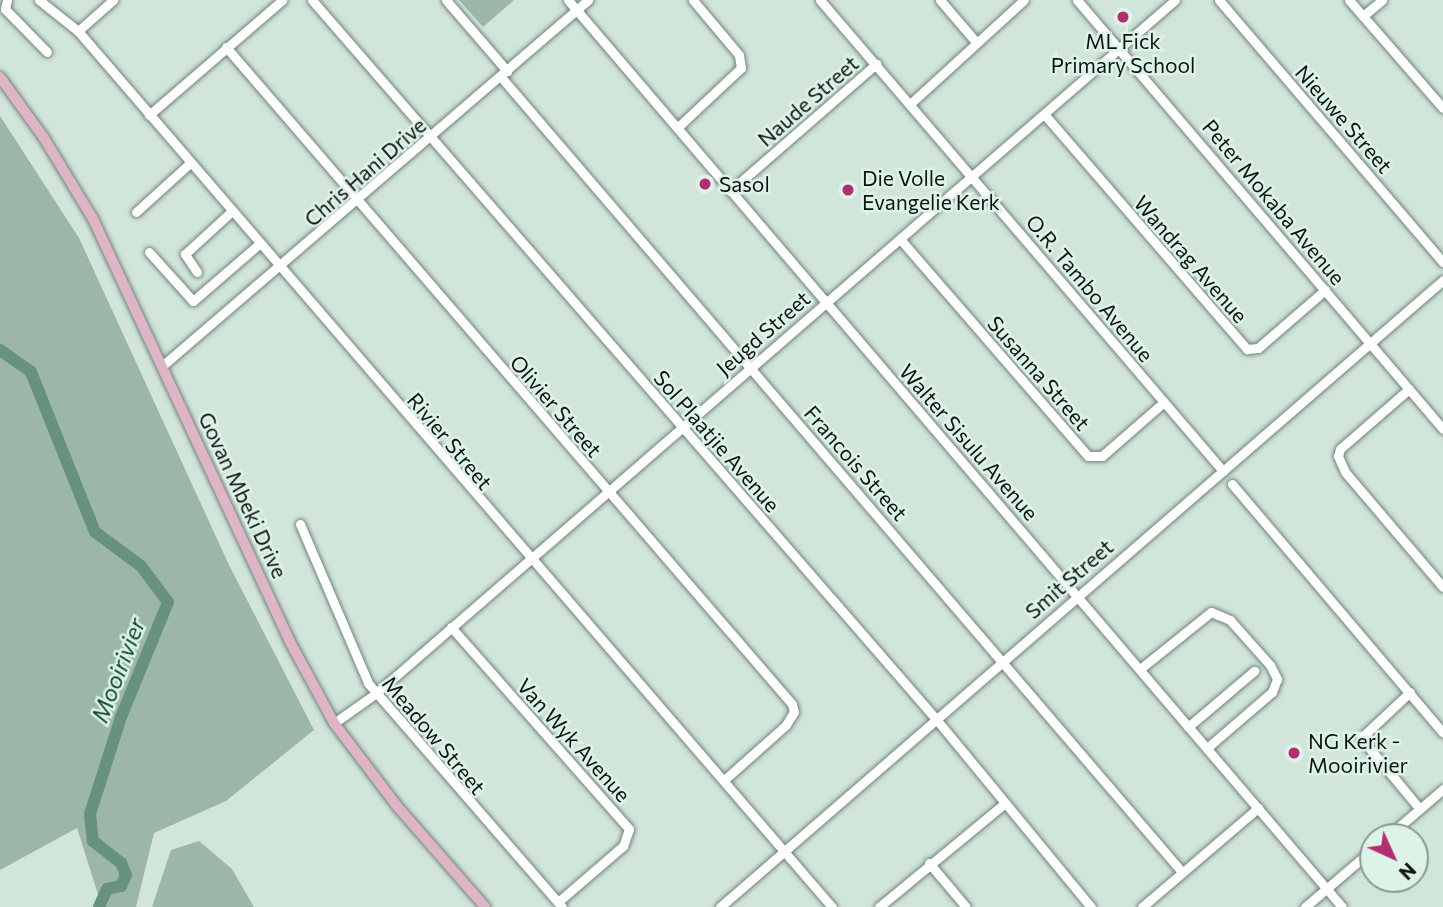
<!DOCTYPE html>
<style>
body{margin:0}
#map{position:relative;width:1443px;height:907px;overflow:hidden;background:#d1e5db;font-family:Commissioner,sans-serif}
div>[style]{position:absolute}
.green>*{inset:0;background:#9cb7a9}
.river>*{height:12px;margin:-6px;padding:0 6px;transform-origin:6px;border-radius:6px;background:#67937e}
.roads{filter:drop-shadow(0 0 2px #71847a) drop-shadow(0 0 2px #71847a)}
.minor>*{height:9px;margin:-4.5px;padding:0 4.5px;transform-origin:4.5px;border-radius:4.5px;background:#fff}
.major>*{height:10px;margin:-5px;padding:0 5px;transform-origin:5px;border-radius:5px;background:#dfb4c6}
.dots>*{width:19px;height:19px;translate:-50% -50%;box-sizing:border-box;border:4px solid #def3e8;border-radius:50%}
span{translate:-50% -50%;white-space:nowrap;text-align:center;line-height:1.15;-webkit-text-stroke:5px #def3e8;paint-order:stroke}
.poi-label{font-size:21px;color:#0d1411}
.left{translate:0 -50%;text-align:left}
.street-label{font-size:21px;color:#0d1411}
.water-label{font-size:23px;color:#0b4731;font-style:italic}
.north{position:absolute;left:1359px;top:823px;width:70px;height:70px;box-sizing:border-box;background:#def3e8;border:2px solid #8a9a92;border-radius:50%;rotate:135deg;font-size:19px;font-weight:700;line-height:28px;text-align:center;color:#0d1411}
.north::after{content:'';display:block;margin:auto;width:24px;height:32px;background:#b22d72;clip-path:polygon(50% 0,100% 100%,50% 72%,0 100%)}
</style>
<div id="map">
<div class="green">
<i style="clip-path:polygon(459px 0,514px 0,483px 27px)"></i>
<i style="clip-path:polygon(0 116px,79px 238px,229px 565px,314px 730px,226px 801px,154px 833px,136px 907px,102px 907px,77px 828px,0 870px)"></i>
<i style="clip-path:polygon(199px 841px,232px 869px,254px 907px,152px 907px,171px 850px)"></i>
</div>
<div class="river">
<i style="left:0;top:350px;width:38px;rotate:35deg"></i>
<i style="left:31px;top:372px;width:172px;rotate:68.2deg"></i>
<i style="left:95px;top:532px;width:57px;rotate:36.5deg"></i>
<i style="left:141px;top:566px;width:45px;rotate:53.1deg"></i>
<i style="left:168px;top:602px;width:124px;rotate:112.2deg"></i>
<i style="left:121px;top:717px;width:102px;rotate:107.7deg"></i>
<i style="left:90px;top:814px;width:27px;rotate:84deg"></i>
<i style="left:93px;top:841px;width:36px;rotate:38deg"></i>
<i style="left:121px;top:863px;width:13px;rotate:67deg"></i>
<i style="left:126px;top:875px;width:12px;rotate:114deg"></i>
<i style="left:121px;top:886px;width:14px;rotate:168deg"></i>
<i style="left:107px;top:889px;width:20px;rotate:114deg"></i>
</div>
<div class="roads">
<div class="minor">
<i style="left:7px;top:0;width:9px;rotate:103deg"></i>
<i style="left:5px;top:9px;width:60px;rotate:45.7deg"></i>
<i style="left:39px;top:0;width:50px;rotate:38.5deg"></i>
<i style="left:78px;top:31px;width:1156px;rotate:49.28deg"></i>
<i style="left:312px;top:0;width:952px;rotate:49.05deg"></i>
<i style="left:936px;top:719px;width:244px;rotate:50.5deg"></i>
<i style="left:446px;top:0;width:94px;rotate:49.3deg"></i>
<i style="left:568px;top:0;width:1192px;rotate:49.52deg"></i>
<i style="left:820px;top:0;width:620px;rotate:49.45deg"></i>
<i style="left:940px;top:0;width:55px;rotate:49.4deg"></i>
<i style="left:1077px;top:0;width:564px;rotate:49.53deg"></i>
<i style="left:1219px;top:0;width:345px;rotate:49.5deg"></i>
<i style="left:1349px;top:0;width:143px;rotate:49deg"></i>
<i style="left:1363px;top:16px;width:25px;rotate:-40deg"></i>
<i style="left:78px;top:31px;width:47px;rotate:-41.5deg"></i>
<i style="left:226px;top:47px;width:867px;rotate:49.26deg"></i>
<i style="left:792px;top:704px;width:8px;rotate:76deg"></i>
<i style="left:794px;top:712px;width:15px;rotate:122deg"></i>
<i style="left:786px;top:725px;width:83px;rotate:138.4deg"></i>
<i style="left:501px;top:77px;width:1047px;rotate:49.42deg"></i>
<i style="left:910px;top:104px;width:154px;rotate:-42.4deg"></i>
<i style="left:1044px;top:114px;width:311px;rotate:49.2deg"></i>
<i style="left:1247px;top:349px;width:11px;rotate:-5deg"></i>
<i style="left:1258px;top:348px;width:89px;rotate:-40.9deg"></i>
<i style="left:149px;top:115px;width:176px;rotate:-40.8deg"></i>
<i style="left:677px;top:128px;width:88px;rotate:-43.2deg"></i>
<i style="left:741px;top:68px;width:13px;rotate:-99deg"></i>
<i style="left:739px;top:55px;width:72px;rotate:-129.9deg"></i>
<i style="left:730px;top:191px;width:194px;rotate:-41deg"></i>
<i style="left:136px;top:212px;width:73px;rotate:-42.2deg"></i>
<i style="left:900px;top:239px;width:287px;rotate:49.1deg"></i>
<i style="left:1088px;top:456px;width:14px"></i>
<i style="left:1102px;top:456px;width:82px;rotate:-41.1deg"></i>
<i style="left:149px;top:252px;width:66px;rotate:48.1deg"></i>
<i style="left:193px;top:301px;width:87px;rotate:-40.8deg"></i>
<i style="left:197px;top:272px;width:22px;rotate:-124deg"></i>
<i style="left:185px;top:254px;width:64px;rotate:-42.5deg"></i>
<i style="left:162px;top:366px;width:562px;rotate:-40.67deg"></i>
<i style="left:1409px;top:389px;width:91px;rotate:139deg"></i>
<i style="left:1340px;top:449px;width:7px;rotate:106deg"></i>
<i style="left:1338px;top:456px;width:17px;rotate:66deg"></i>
<i style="left:1345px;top:472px;width:151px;rotate:49.6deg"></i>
<i style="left:1232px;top:484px;width:326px;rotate:49.7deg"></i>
<i style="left:300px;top:524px;width:173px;rotate:66.8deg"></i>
<i style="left:368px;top:683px;width:296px;rotate:49.1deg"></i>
<i style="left:451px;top:627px;width:269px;rotate:48.6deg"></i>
<i style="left:629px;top:829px;width:18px;rotate:109deg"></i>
<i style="left:623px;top:846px;width:86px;rotate:139.3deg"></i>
<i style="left:1140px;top:669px;width:91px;rotate:-38.8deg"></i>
<i style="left:1211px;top:612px;width:21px;rotate:23deg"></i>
<i style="left:1230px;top:620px;width:60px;rotate:48.4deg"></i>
<i style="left:1270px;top:665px;width:16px;rotate:63deg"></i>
<i style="left:1277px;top:679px;width:14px;rotate:111deg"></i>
<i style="left:1272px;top:692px;width:86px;rotate:139.3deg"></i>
<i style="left:1410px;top:692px;width:67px;rotate:136.8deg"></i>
<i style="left:1361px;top:738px;width:92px;rotate:50.3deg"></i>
<i style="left:334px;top:723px;width:50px;rotate:-35.3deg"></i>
<i style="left:375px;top:694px;width:1059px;rotate:-40.94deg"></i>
<i style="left:1188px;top:727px;width:87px;rotate:-40.3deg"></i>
<i style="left:1387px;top:837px;width:74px;rotate:-40.6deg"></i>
<i style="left:929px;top:863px;width:57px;rotate:49.9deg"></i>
<i style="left:720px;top:907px;width:957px;rotate:-40.93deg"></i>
<i style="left:879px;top:907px;width:163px;rotate:-39.5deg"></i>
<i style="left:1142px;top:907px;width:153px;rotate:-40.5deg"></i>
<i style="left:1305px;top:907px;width:89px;rotate:-40.5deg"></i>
</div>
<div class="major">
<i style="left:0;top:77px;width:75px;rotate:54.2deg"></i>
<i style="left:44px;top:138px;width:95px;rotate:58.8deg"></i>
<i style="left:93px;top:219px;width:464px;rotate:65deg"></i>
<i style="left:289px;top:640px;width:94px;rotate:61.5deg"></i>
<i style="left:334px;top:723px;width:104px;rotate:52.8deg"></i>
<i style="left:397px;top:806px;width:134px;rotate:48.9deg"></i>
</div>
</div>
<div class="dots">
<i style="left:1123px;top:17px;background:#b22d72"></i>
<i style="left:705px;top:184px;background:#b22d72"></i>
<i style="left:848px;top:190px;background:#b22d72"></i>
<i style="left:1294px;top:753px;background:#b22d72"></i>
</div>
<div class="poi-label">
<span style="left:1123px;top:53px">ML Fick<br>Primary School</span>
<span class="left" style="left:862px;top:190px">Die Volle<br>Evangelie Kerk</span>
<span class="left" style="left:719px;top:184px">Sasol</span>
<span class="left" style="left:1308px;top:753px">NG Kerk -<br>Mooirivier</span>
</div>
<div class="street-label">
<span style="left:808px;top:101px;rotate:-41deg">Naude Street</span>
<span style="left:1344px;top:119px;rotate:49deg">Nieuwe Street</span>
<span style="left:365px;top:172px;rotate:-41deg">Chris Hani Drive</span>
<span style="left:1274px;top:202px;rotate:50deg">Peter Mokaba Avenue</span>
<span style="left:1191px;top:259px;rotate:49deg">Wandrag Avenue</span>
<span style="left:1090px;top:288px;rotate:50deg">O.R. Tambo Avenue</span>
<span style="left:763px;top:333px;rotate:-41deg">Jeugd Street</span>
<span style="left:1039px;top:373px;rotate:49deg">Susanna Street</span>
<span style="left:556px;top:406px;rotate:49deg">Olivier Street</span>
<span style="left:450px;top:441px;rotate:50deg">Rivier Street</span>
<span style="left:717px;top:441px;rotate:49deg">Sol Plaatjie Avenue</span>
<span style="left:969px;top:442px;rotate:49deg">Walter Sisulu Avenue</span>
<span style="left:856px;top:463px;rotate:49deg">Francois Street</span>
<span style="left:243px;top:495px;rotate:65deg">Govan Mbeki Drive</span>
<span style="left:1069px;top:579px;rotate:-41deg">Smit Street</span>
<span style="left:434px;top:735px;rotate:50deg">Meadow Street</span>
<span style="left:574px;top:740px;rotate:48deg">Van Wyk Avenue</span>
</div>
<div class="water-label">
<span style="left:118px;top:670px;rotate:-69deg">Mooirivier</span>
</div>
<div class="north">N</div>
</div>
